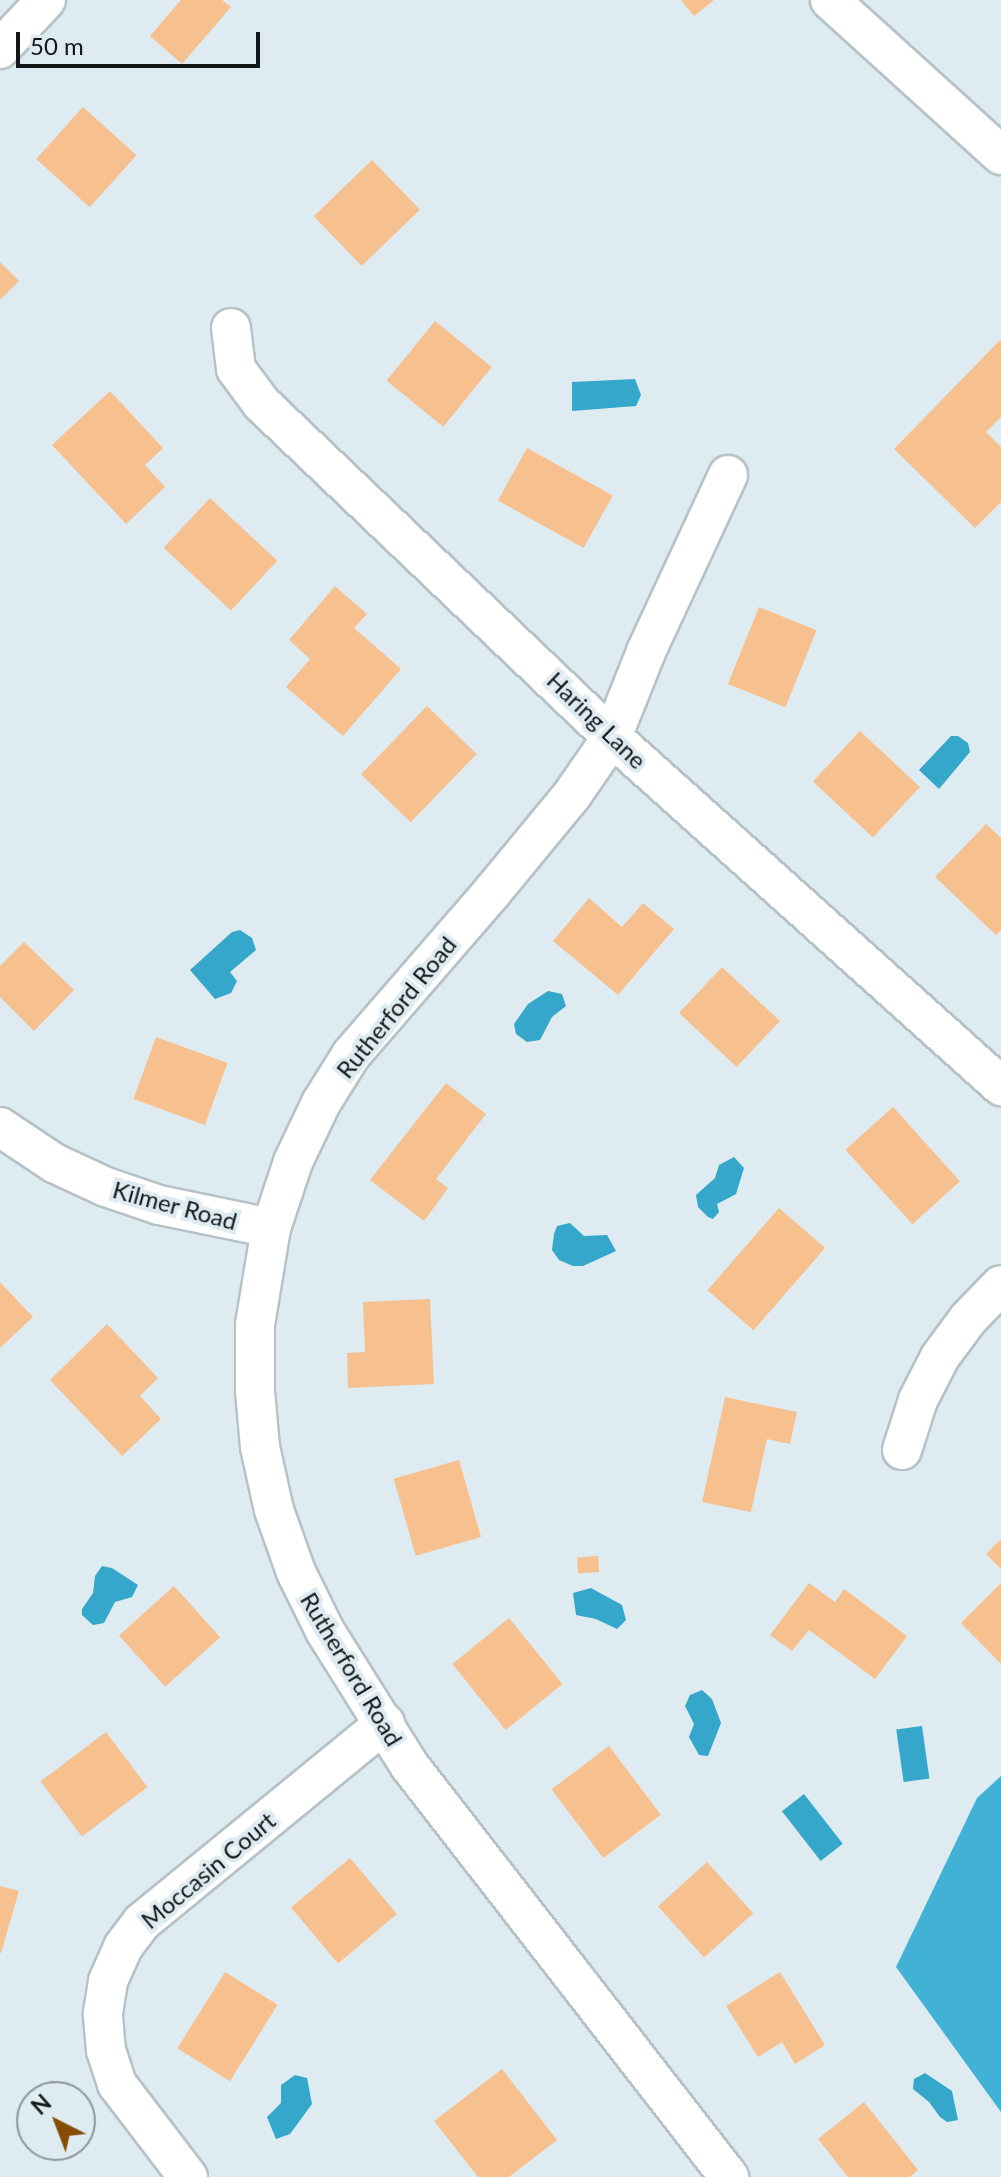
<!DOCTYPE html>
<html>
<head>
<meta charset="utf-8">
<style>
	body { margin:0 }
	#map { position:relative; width:1001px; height:2177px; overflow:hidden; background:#deebf1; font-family:Lato,sans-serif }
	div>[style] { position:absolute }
	.forest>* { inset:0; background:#41b2d6 }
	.water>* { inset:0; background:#34a7cb; transform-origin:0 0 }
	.building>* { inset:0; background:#f7c08f; transform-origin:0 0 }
	.roads { filter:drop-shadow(2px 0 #b5c2c7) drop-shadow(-2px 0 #b5c2c7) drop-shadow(0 2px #b5c2c7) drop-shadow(0 -2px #b5c2c7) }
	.minor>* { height:38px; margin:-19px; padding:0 19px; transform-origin:19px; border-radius:19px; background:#fff }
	span { translate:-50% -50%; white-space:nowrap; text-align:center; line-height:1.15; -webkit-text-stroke:8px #deebf1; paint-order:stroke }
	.street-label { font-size:24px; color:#131719 }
	.north { position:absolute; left:16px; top:2081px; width:80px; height:80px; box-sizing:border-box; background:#deebf1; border:2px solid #8d969b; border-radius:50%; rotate:318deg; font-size:22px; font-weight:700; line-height:32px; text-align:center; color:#131719 }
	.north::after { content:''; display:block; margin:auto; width:28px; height:36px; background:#874d03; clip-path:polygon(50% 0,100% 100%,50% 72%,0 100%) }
	.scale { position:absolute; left:16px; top:32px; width:244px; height:36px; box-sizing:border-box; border:4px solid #131719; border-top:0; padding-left:10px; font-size:24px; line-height:28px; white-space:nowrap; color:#131719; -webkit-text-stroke:6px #deebf1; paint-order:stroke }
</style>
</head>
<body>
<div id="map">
	<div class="forest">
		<i style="clip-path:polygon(1001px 1776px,1001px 2112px,896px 1967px,977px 1798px)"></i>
	</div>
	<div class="water">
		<i style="clip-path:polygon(635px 379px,641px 395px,636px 406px,572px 411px,572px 382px)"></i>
		<i style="clip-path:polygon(951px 736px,958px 736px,968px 743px,970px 752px,939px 789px,919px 770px)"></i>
		<i style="clip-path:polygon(240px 930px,252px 938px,256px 950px,230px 972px,237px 981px,231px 993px,215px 999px,190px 970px,232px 932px)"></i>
		<i style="clip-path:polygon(548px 991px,562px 994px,566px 1006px,552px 1017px,540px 1040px,527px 1042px,516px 1034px,514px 1024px,528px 1004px)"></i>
		<i style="clip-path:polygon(734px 1157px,744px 1168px,736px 1194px,717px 1204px,719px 1212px,713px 1219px,708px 1217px,698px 1207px,696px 1195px,715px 1178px,719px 1165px)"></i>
		<i style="clip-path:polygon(570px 1223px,584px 1236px,607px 1235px,616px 1251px,583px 1266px,573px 1266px,559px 1260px,552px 1250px,554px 1234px,557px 1226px)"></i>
		<i style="clip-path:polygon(102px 1566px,112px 1568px,138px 1585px,132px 1597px,115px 1602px,104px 1623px,93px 1625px,82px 1615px,82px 1609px,93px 1593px,95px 1576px)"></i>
		<i style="clip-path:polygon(591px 1588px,622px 1605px,626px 1620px,617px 1629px,596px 1619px,576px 1615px,573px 1593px)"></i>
		<i style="clip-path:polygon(702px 1690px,712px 1699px,721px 1723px,708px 1756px,699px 1755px,689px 1737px,694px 1724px,685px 1706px,690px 1695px)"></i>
		<i style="left:922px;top:1726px;width:53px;height:26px;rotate:82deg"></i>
		<i style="left:804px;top:1794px;width:63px;height:28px;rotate:52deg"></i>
		<i style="clip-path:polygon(925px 2073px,952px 2091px,958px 2120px,947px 2122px,940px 2117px,929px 2102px,913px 2089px,914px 2079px)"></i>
		<i style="clip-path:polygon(295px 2075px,307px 2078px,312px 2104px,290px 2134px,276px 2139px,267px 2117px,281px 2103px,281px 2085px)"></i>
	</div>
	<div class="building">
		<i style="clip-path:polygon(181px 0,222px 0,231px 7px,182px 64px,150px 36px)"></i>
		<i style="clip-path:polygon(681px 0,714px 0,694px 16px)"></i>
		<i style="left:83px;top:107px;width:72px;height:70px;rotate:42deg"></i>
		<i style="left:372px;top:160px;width:69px;height:81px;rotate:46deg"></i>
		<i style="clip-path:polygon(0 262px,19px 281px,0 300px)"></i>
		<i style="left:435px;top:321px;width:73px;height:77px;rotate:39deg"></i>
		<i style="clip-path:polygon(1001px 339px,1001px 417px,986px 432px,1001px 447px,1001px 502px,975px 528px,894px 449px)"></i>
		<i style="clip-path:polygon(110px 391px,163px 448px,145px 465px,165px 487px,126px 524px,52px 445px)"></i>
		<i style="left:527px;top:448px;width:98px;height:60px;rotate:29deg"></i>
		<i style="left:210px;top:498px;width:92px;height:68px;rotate:43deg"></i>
		<i style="clip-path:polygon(335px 586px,367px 614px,354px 628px,401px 669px,343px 736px,286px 687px,310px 659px,289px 640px)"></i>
		<i style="left:759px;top:607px;width:62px;height:83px;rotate:22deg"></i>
		<i style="left:427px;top:706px;width:69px;height:95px;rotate:44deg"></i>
		<i style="left:860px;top:731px;width:82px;height:69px;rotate:43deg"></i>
		<i style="clip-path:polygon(986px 824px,1001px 838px,1001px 930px,996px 935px,935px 877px)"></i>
		<i style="clip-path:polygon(589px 898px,622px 927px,643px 903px,674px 929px,618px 995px,553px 941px)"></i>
		<i style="clip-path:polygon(24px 942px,74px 990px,34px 1031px,0 997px,0 966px)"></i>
		<i style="left:722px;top:967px;width:79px;height:63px;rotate:43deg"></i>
		<i style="left:156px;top:1037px;width:76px;height:66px;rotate:20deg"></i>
		<i style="clip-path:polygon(446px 1083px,486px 1114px,436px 1179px,448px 1188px,424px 1221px,370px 1180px)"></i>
		<i style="left:893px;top:1107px;width:100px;height:64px;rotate:48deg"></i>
		<i style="left:779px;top:1208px;width:61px;height:109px;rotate:41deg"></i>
		<i style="clip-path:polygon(0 1282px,33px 1317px,0 1348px)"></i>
		<i style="clip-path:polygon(430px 1299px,434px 1384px,348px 1388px,347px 1353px,365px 1352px,363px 1302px)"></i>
		<i style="clip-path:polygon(107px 1324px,158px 1378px,140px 1396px,161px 1419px,122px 1456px,50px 1380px)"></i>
		<i style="clip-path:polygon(725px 1397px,797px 1412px,790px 1444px,767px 1439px,751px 1512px,702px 1502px)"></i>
		<i style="left:459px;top:1460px;width:80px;height:68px;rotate:74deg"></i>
		<i style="clip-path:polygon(1001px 1539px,1001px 1569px,986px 1554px)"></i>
		<i style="left:598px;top:1556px;width:16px;height:21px;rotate:86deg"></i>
		<i style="clip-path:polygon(809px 1583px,835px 1602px,844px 1589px,907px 1636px,875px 1679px,809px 1630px,792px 1651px,770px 1635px)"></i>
		<i style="clip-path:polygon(1001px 1583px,1001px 1664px,961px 1623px)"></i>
		<i style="left:174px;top:1586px;width:69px;height:74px;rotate:48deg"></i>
		<i style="left:509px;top:1618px;width:85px;height:73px;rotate:51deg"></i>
		<i style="left:106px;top:1732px;width:69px;height:82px;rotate:53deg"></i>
		<i style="left:609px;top:1746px;width:86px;height:72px;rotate:53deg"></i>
		<i style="left:350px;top:1858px;width:73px;height:77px;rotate:50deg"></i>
		<i style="left:707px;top:1862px;width:69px;height:66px;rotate:48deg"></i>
		<i style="clip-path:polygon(0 1886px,19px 1891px,1px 1953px,0 1953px)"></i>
		<i style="left:225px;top:1972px;width:62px;height:90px;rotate:32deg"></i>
		<i style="clip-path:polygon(780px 1972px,825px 2045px,795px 2064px,782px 2042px,758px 2057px,726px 2006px)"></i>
		<i style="clip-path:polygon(502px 2069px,557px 2140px,509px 2177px,478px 2177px,434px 2121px)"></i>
		<i style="clip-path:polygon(864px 2102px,918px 2170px,910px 2177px,848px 2177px,818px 2139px)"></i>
	</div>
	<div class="roads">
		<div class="minor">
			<i style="left:830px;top:0;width:231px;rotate:42.2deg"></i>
			<i style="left:0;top:49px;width:67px;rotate:-46.8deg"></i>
			<i style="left:231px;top:328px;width:41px;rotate:83deg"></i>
			<i style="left:236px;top:369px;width:44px;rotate:53.4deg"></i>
			<i style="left:262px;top:404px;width:483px;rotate:43.6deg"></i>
			<i style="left:612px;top:737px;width:523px;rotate:41.9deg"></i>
			<i style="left:728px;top:475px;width:195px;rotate:114.9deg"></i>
			<i style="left:646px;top:652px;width:92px;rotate:111.8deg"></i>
			<i style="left:612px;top:737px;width:70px;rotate:124.6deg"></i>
			<i style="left:572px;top:795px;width:124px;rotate:129.5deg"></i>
			<i style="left:493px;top:891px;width:217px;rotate:130.9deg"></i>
			<i style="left:351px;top:1055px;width:57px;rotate:122deg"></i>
			<i style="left:321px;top:1103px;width:65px;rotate:115.4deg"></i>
			<i style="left:293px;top:1162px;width:70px;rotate:108.4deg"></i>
			<i style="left:271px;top:1228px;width:98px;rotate:99.4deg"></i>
			<i style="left:255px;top:1325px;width:66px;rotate:90deg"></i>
			<i style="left:255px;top:1391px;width:56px;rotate:84.9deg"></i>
			<i style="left:260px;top:1447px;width:65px;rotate:77.5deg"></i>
			<i style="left:274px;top:1510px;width:66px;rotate:70.5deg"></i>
			<i style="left:296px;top:1572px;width:66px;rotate:63.8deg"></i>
			<i style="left:325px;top:1631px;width:158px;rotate:57.9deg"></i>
			<i style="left:409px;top:1765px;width:522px;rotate:52.16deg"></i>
			<i style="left:0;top:1127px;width:65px;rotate:33.7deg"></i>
			<i style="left:54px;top:1163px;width:57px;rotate:24.8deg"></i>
			<i style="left:106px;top:1187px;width:56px;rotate:18.8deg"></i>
			<i style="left:159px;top:1205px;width:114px;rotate:11.6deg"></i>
			<i style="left:902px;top:1450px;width:52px;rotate:-72.3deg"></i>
			<i style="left:918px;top:1400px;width:48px;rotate:-62.9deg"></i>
			<i style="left:940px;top:1357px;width:47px;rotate:-53.6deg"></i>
			<i style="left:968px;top:1319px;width:47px;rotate:-45.9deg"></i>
			<i style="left:188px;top:2177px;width:117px;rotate:-127.4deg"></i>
			<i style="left:117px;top:2084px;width:35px;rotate:-108deg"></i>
			<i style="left:106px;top:2051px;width:38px;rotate:-95deg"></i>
			<i style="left:103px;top:2013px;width:32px;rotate:-81deg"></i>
			<i style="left:108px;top:1981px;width:37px;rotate:-66deg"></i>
			<i style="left:123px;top:1947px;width:31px;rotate:-53deg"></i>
			<i style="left:142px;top:1922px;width:314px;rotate:-39.3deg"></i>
		</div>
	</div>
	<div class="street-label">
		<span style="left:597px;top:720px;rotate:44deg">Haring Lane</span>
		<span style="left:396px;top:1007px;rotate:-51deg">Rutherford Road</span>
		<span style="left:175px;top:1205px;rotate:15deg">Kilmer Road</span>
		<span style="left:352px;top:1669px;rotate:59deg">Rutherford Road</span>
		<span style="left:208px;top:1870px;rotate:-40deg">Moccasin Court</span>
	</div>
	<div class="north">N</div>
	<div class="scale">50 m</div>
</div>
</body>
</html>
